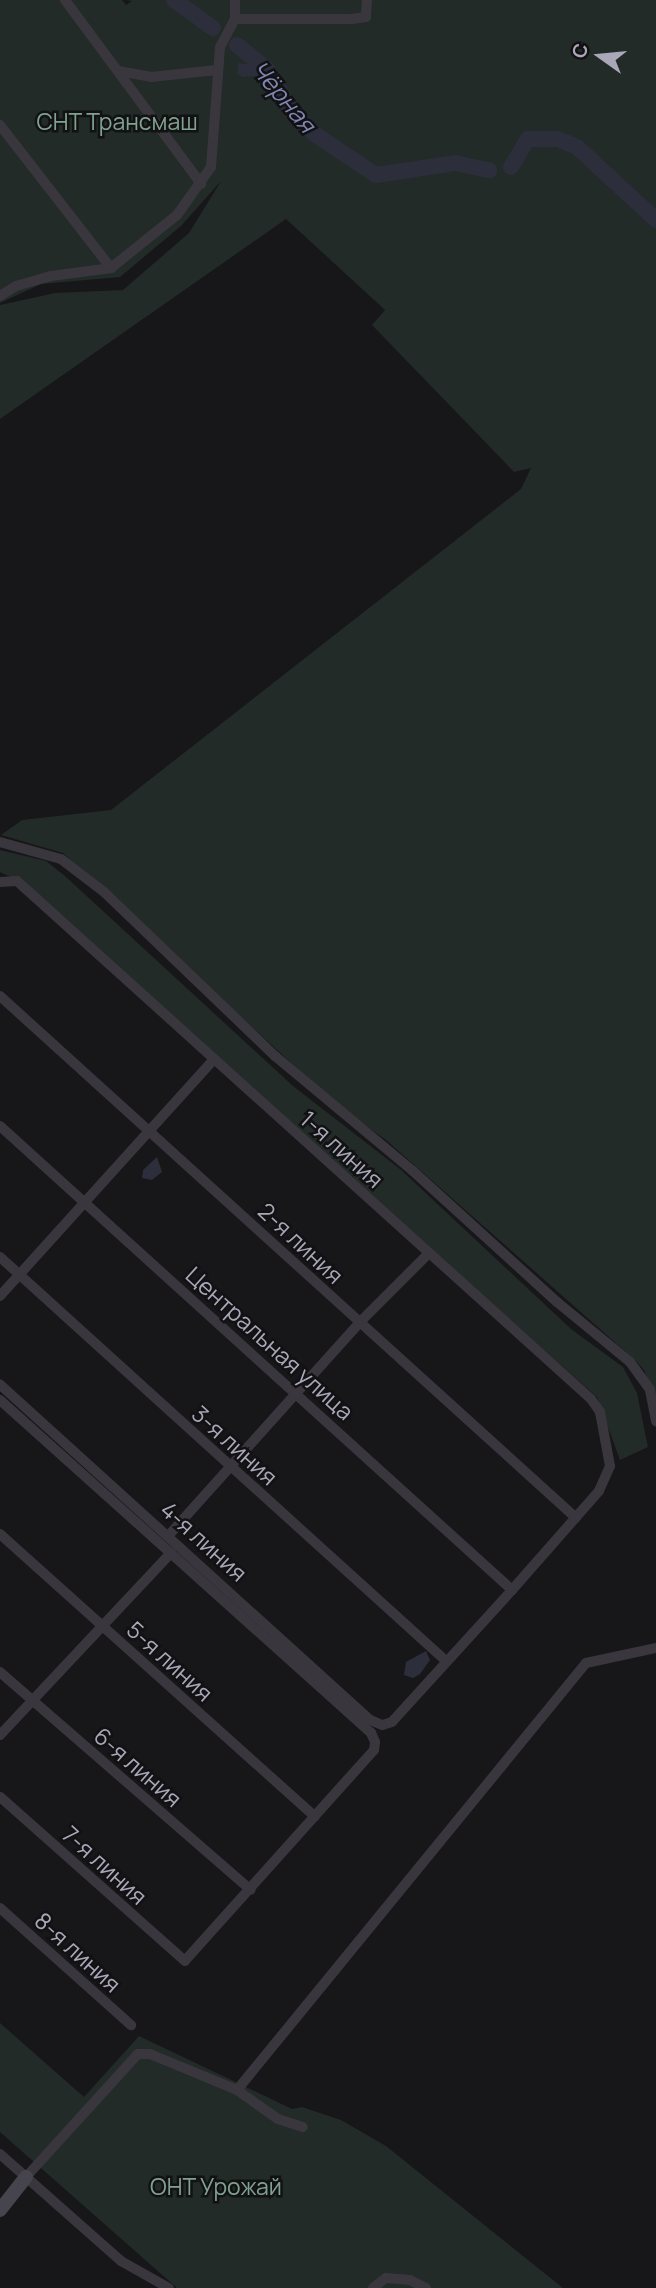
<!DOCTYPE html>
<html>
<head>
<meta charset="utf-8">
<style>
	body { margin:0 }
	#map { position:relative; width:656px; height:2288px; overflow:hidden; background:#171618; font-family:Manrope,sans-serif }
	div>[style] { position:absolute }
	.green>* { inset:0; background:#222b27 }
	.water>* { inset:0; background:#2c2e3c }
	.river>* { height:16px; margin:-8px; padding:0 8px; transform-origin:8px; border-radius:8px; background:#2c2e3c }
	.street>* { height:10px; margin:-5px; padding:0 5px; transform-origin:5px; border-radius:5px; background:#39373d }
	.secondary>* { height:14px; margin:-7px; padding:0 7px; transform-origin:7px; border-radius:7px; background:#46454d }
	span { translate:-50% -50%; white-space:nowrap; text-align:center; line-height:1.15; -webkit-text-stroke:5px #121113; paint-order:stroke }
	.park-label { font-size:23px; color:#80a290 }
	.street-label { font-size:23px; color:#aaa8b8 }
	.water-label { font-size:24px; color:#8086b2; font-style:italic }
	.north { position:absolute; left:565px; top:21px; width:70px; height:70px; -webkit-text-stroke:5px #121113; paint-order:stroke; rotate:285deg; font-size:19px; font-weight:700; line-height:28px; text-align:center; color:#aaa8b8 }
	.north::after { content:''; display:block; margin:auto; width:24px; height:32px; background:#aaa8b8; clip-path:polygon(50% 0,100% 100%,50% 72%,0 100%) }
</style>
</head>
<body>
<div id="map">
	<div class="green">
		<i style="clip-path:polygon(0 0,122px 0,126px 5px,132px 1px,126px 0,656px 0,656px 1403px,644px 1370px,635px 1360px,386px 1140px,338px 1106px,63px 853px,1px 835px,22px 820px,111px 810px,521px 489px,531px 468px,514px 472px,372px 325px,385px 310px,286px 219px,0 419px,0 305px,55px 293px,123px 290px,189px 233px,221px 181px,181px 226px,120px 277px,41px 284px,0 303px)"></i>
		<i style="clip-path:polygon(0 850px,46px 861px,65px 876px,293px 1086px,400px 1169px,571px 1329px,623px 1367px,637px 1393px,648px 1447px,620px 1460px,597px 1397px,15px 879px,0 872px)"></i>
		<i style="clip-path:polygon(0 2023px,84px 2097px,139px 2036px,292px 2109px,302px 2107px,341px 2120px,386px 2146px,563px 2288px,177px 2288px,0 2132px)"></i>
	</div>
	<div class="water">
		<i style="clip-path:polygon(238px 63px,259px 65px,262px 68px,257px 76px,243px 77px,237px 74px)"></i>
		<i style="clip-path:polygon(157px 1157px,162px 1172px,152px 1180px,142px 1178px,143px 1170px)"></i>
		<i style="clip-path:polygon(426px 1651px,430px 1660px,420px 1674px,413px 1678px,404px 1675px,406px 1662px)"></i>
	</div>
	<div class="river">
		<i style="left:174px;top:0;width:48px;rotate:35.7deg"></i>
		<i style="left:237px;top:45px;width:38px;rotate:39deg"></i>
		<i style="left:267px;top:69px;width:44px;rotate:59.9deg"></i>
		<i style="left:289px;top:107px;width:35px;rotate:47deg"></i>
		<i style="left:313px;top:133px;width:76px;rotate:33.7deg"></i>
		<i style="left:376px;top:175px;width:80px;rotate:-8.6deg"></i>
		<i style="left:455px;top:163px;width:35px;rotate:12deg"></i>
		<i style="left:511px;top:167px;width:33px;rotate:-59deg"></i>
		<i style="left:528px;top:139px;width:30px"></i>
		<i style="left:558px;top:139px;width:21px;rotate:23deg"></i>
		<i style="left:577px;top:147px;width:108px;rotate:42.7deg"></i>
	</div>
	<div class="street">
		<i style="left:65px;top:0;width:229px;rotate:53.5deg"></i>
		<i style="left:235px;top:19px;width:117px"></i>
		<i style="left:352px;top:19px;width:14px;rotate:-8deg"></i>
		<i style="left:366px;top:17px;width:17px;rotate:-87deg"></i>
		<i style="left:118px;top:71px;width:34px;rotate:10deg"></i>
		<i style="left:151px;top:77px;width:66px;rotate:-6.1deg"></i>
		<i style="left:0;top:125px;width:181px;rotate:52.2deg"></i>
		<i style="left:0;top:296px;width:19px;rotate:-32deg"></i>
		<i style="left:16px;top:286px;width:36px;rotate:-16deg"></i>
		<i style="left:51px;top:276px;width:61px;rotate:-7.6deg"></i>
		<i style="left:111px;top:268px;width:85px;rotate:-38.8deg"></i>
		<i style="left:177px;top:215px;width:59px;rotate:-54.7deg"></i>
		<i style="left:211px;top:167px;width:120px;rotate:-85.7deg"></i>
		<i style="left:220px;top:47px;width:32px;rotate:-62deg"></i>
		<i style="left:235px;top:19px;width:19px;rotate:-90deg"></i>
		<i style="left:0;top:842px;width:63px;rotate:15.6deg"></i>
		<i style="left:61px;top:859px;width:54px;rotate:37.5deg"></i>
		<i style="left:104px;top:892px;width:237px;rotate:43.8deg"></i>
		<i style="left:275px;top:1056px;width:180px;rotate:39.8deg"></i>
		<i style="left:413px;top:1171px;width:195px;rotate:42.3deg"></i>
		<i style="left:557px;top:1302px;width:94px;rotate:39.4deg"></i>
		<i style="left:630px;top:1362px;width:34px;rotate:54deg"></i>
		<i style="left:650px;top:1390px;width:32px;rotate:79deg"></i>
		<i style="left:0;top:882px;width:17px;rotate:-3deg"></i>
		<i style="left:17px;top:881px;width:773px;rotate:42.06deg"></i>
		<i style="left:591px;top:1399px;width:16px;rotate:55deg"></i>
		<i style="left:600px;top:1412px;width:55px;rotate:79.5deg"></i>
		<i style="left:610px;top:1466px;width:27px;rotate:114deg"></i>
		<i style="left:599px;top:1491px;width:132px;rotate:131.3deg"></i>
		<i style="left:512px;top:1590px;width:178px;rotate:132.3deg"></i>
		<i style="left:392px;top:1722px;width:10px;rotate:163deg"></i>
		<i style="left:382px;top:1725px;width:13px;rotate:-157deg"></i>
		<i style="left:370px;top:1720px;width:500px;rotate:-137.8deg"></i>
		<i style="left:0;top:996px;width:777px;rotate:42.18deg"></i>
		<i style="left:0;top:1126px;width:691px;rotate:42.18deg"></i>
		<i style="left:0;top:1257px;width:602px;rotate:42.17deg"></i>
		<i style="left:0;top:1296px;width:319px;rotate:-47.9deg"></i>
		<i style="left:0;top:1400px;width:499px;rotate:41.9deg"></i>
		<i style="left:371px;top:1733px;width:10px;rotate:66deg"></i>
		<i style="left:375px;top:1742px;width:8px;rotate:97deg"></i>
		<i style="left:374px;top:1750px;width:283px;rotate:131.9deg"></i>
		<i style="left:185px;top:1961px;width:247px;rotate:-138.4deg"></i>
		<i style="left:0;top:1534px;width:423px;rotate:41.9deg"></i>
		<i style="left:169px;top:1535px;width:283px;rotate:-48.1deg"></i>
		<i style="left:358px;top:1324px;width:100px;rotate:-45deg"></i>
		<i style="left:0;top:1672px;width:332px;rotate:41deg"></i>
		<i style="left:0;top:1735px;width:250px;rotate:-46.8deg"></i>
		<i style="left:0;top:1908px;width:176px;rotate:41.8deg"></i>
		<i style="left:237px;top:2090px;width:551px;rotate:-50.74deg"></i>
		<i style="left:586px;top:1663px;width:72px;rotate:-12.1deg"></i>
		<i style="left:0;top:2154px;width:162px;rotate:41.5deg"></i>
		<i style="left:121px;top:2261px;width:55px;rotate:29.4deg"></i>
		<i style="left:26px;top:2177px;width:166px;rotate:-47.7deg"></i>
		<i style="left:138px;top:2054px;width:12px"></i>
		<i style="left:150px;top:2054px;width:94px;rotate:22.5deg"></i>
		<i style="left:237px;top:2090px;width:50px;rotate:35.3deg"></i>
		<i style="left:278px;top:2119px;width:26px;rotate:18deg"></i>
		<i style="left:373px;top:2288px;width:16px;rotate:-38deg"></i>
		<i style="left:386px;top:2278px;width:24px;rotate:5deg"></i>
		<i style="left:410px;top:2280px;width:18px;rotate:27deg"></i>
	</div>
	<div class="secondary">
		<i style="left:0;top:2210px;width:42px;rotate:-51.8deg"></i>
	</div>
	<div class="park-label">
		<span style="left:117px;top:121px">СНТ Трансмаш</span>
		<span style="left:216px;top:2186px">ОНТ Урожай</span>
	</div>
	<div class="street-label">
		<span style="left:342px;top:1149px;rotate:42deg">1-я линия</span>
		<span style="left:301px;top:1243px;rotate:43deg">2-я линия</span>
		<span style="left:270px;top:1343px;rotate:42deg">Центральная улица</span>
		<span style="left:235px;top:1445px;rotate:42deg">3-я линия</span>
		<span style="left:204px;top:1541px;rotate:42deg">4-я линия</span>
		<span style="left:170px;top:1661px;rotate:42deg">5-я линия</span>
		<span style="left:138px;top:1767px;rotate:41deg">6-я линия</span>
		<span style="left:105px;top:1865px;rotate:42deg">7-я линия</span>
		<span style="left:78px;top:1952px;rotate:42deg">8-я линия</span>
	</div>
	<div class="water-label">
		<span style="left:284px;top:96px;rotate:50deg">Чёрная</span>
	</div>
	<div class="north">С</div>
</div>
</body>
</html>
